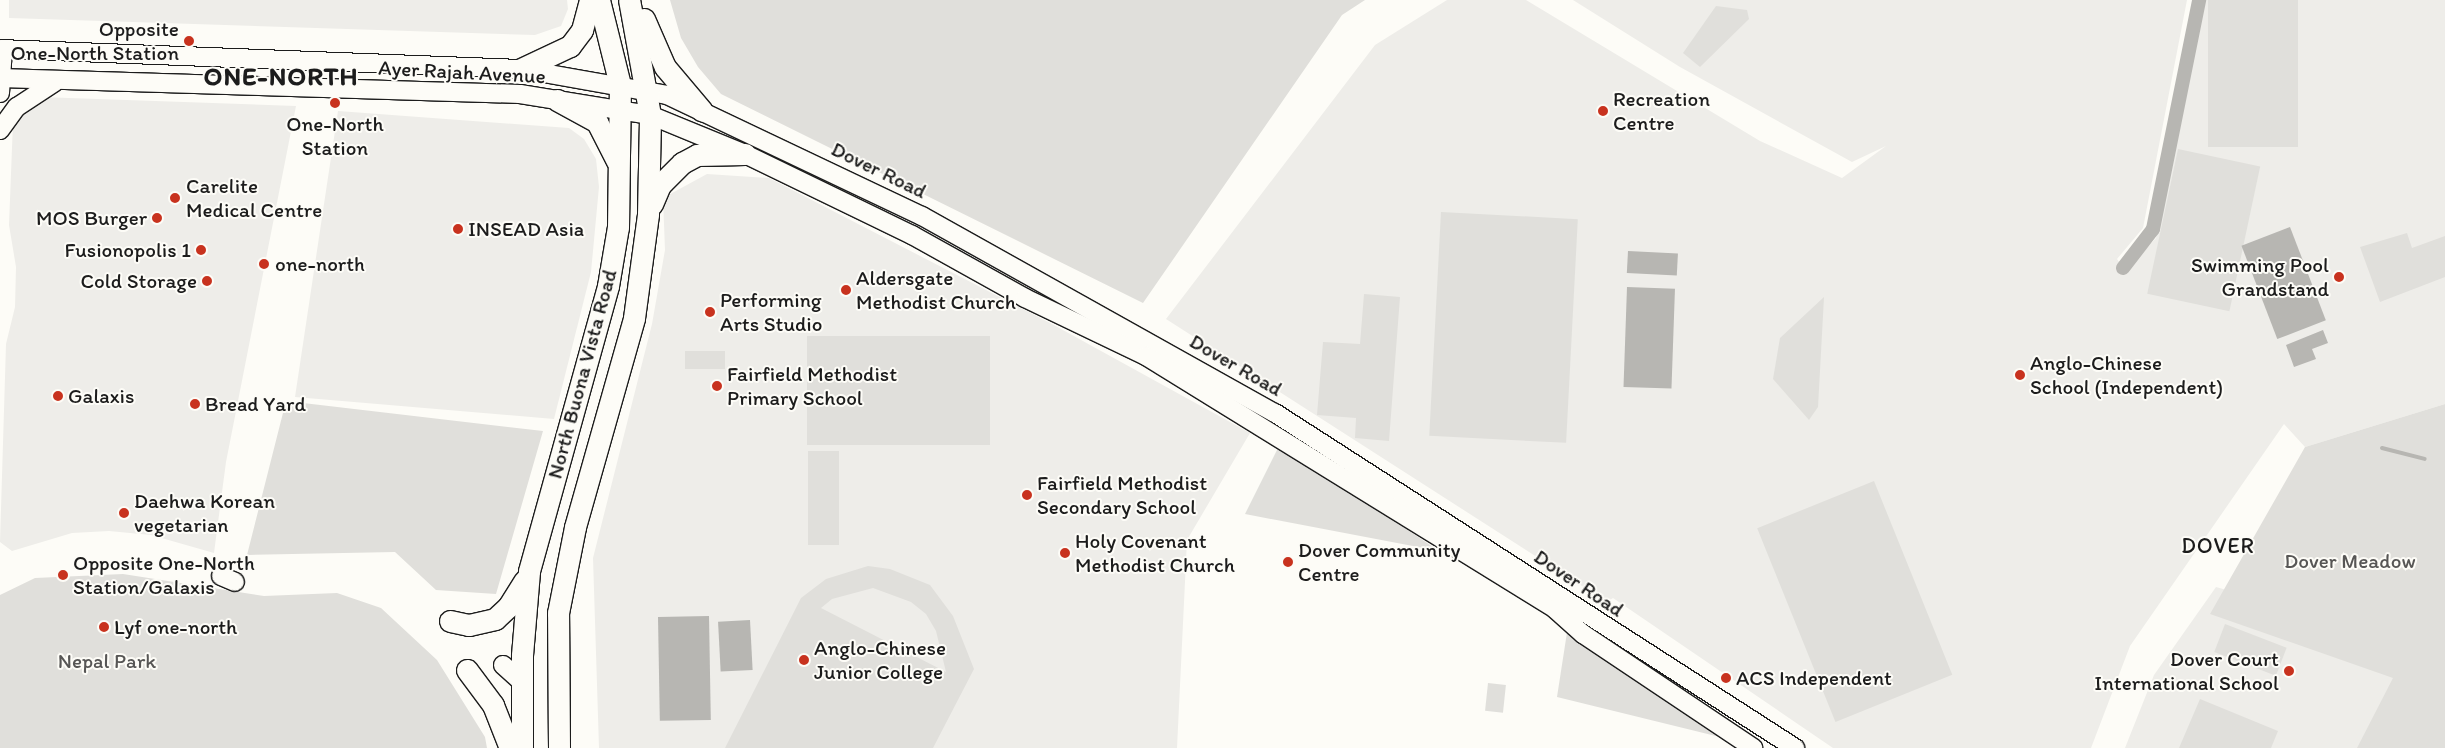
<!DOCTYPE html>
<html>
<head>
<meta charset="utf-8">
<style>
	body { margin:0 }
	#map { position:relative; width:2445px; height:748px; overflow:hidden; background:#fdfcf7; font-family:Itim,sans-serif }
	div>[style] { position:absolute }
	.built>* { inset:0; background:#eeede9 }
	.green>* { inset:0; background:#e0dfdb; transform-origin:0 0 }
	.water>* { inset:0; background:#b7b6b2; transform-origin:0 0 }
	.stream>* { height:4px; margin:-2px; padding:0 2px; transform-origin:2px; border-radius:2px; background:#b7b6b2 }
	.canal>* { height:14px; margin:-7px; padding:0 7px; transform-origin:7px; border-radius:7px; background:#b7b6b2 }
	.roads { filter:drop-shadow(1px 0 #1c1c1c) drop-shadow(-1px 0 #1c1c1c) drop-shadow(0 1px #1c1c1c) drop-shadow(0 -1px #1c1c1c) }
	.minor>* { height:18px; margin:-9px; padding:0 9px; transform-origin:9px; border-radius:9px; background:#fdfcf7 }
	.major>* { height:21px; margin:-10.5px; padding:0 10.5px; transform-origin:10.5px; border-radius:10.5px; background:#fdfcf7 }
	.dots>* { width:14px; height:14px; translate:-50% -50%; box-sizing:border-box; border:2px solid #fdfcf7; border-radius:50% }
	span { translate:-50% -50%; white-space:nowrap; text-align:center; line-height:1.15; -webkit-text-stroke:4px #fdfcf7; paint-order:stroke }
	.poi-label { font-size:21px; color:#1c1c1c }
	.right { translate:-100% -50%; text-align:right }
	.left { translate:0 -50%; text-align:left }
	.street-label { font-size:21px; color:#1c1c1c }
	.park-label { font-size:21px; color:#575655 }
	.neighbourhood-label { font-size:22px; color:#1c1c1c; letter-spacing:1px }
	.district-label { font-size:26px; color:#1c1c1c; font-weight:700; letter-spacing:1px }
</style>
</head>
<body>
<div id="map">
	<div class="built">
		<i style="clip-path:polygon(9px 0,567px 0,568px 9px,561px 26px,535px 35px,9px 18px)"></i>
		<i style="clip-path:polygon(1447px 0,1526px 0,1760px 141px,1842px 178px,1886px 146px,1852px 162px,1680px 67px,1573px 0,2187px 0,2143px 228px,2117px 259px,2126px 271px,2156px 238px,2205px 0,2445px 0,2445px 404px,2305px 447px,2284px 424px,2130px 646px,2091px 748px,1833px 748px,1613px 598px,1607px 602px,1166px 319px,1375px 45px)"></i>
		<i style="clip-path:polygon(40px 97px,296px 106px,226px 462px,214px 553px,151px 535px,109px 531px,72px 533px,12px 551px,0 542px,6px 344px,15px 307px,16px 267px,9px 225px,13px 122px)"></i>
		<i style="clip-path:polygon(338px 111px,569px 128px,584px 139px,596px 159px,599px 187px,591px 272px,554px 419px,295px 397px)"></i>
		<i style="clip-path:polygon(707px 174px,769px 178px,1052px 324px,1250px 433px,1187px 540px,1177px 748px,599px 748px,593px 558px,652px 324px,665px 250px,663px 198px)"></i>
		<i style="clip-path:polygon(2216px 587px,2325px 618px,2386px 625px,2445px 748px,2125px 748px,2154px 675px)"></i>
	</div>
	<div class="green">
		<i style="clip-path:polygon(670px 0,1365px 0,1342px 15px,1143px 303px,721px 94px,698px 67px,681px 38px)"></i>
		<i style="left:2208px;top:0;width:90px;height:147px"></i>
		<i style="clip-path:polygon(1716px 6px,1747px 10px,1749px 19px,1700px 67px,1683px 53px)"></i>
		<i style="left:2178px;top:149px;width:84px;height:148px;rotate:12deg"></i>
		<i style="left:1441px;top:212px;width:137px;height:224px;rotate:3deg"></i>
		<i style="clip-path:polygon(2407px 233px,2412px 248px,2445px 236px,2445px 277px,2380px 302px,2360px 247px)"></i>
		<i style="clip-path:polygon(1364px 294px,1400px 297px,1389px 441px,1355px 438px,1356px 418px,1317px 415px,1323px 342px,1360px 344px)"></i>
		<i style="clip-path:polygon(1824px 297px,1818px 407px,1809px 420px,1773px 379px,1780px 338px)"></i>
		<i style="left:990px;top:336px;width:109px;height:183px;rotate:90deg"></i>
		<i style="left:685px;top:351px;width:40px;height:18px"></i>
		<i style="clip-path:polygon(286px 401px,543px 431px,496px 594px,436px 590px,395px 552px,247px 555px)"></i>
		<i style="clip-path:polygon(2445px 404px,2445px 748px,2357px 748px,2393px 678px,2210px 614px,2305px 447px)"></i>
		<i style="clip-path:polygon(1280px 444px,1439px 551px,1245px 514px)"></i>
		<i style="left:808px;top:451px;width:31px;height:94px"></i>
		<i style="left:1874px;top:481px;width:209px;height:126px;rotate:68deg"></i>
		<i style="clip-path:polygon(evenodd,868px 566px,890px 569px,930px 585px,953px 616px,974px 669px,933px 748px,725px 748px,801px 598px,826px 579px,868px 566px,873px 588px,911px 602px,926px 614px,936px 631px,946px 672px,821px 608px,832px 599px,873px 588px)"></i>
		<i style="clip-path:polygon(123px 574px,264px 596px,337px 593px,381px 608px,437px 660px,485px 737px,487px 748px,0 748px,0 595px,35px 578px)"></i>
		<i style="left:2225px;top:624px;width:66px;height:30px;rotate:21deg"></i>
		<i style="clip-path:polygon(1568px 626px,1728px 739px,1557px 697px)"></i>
		<i style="left:1488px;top:683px;width:18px;height:28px;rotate:6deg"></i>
		<i style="clip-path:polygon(2200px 699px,2278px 731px,2271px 748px,2179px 748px)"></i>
	</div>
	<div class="water">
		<i style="left:2290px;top:227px;width:100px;height:52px;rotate:69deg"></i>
		<i style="left:1628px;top:251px;width:50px;height:22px;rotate:3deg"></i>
		<i style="left:1627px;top:287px;width:48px;height:100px;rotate:2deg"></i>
		<i style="clip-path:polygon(2323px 330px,2328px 343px,2312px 349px,2316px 359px,2294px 367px,2286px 345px)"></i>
		<i style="left:709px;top:616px;width:104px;height:51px;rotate:89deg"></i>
		<i style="left:750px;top:620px;width:50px;height:32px;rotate:87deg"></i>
	</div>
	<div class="stream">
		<i style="left:2382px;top:448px;width:44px;rotate:14.3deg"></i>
	</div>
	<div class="canal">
		<i style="left:2123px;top:268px;width:49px;rotate:-52.4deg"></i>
		<i style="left:2153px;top:229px;width:234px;rotate:-78.6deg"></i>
	</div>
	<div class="roads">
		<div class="minor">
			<i style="left:0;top:49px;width:521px;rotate:2.2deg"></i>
			<i style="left:521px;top:69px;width:148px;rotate:10.1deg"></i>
			<i style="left:667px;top:95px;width:282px;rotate:25.4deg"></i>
			<i style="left:922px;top:216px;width:404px;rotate:29.2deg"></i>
			<i style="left:1275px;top:413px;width:619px;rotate:32.79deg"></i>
			<i style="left:0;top:78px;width:520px;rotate:1.76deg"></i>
			<i style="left:520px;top:94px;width:132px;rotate:9.2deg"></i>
			<i style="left:650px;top:115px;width:103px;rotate:22.3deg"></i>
			<i style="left:745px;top:154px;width:186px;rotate:25.9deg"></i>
			<i style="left:912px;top:235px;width:129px;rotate:29.1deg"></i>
			<i style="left:1025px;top:298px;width:134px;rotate:25.6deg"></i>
			<i style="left:1146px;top:356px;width:481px;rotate:31.7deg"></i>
			<i style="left:1555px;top:609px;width:38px;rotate:42deg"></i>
			<i style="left:1583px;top:634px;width:205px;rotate:33.8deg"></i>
			<i style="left:0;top:93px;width:44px;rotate:-86.1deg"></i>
			<i style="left:0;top:130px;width:29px;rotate:-54deg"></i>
			<i style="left:17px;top:107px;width:45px;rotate:-33.3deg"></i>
			<i style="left:221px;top:576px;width:15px;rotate:23deg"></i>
			<i style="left:503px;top:665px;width:25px;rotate:42deg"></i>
		</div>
		<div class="major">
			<i style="left:644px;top:19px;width:52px;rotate:66.4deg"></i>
			<i style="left:665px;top:67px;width:57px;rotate:49.9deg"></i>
			<i style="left:521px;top:69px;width:54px;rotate:-25.1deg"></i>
			<i style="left:570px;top:46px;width:20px;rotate:-53deg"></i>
			<i style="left:582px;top:30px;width:31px;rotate:-75deg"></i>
			<i style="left:557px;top:100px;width:46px;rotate:28.8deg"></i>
			<i style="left:597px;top:122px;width:44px;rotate:62.9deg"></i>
			<i style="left:652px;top:204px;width:21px;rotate:-67deg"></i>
			<i style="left:660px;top:185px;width:31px;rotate:-45deg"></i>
			<i style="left:682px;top:163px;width:17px;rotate:-28deg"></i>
			<i style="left:697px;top:155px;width:48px;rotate:-1.2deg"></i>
			<i style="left:450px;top:621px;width:19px;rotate:12deg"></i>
			<i style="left:469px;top:625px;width:27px;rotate:-13deg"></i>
			<i style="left:495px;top:619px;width:18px;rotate:-43deg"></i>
			<i style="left:508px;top:607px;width:31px;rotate:-58deg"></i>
			<i style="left:467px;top:670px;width:44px;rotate:53.4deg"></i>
			<i style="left:493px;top:705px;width:46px;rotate:68.4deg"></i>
			<i style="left:522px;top:748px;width:93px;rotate:-90deg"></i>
			<i style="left:522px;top:655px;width:84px;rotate:-85.2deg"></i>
			<i style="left:529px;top:571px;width:296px;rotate:-74.5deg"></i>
			<i style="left:608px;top:286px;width:60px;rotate:-80.4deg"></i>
			<i style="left:618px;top:227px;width:142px;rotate:-89.2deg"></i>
			<i style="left:620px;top:85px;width:88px;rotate:-103.9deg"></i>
			<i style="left:559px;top:748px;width:135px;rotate:-90.4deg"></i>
			<i style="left:558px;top:613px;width:88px;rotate:-78.8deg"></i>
			<i style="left:575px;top:527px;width:217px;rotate:-74.2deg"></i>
			<i style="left:634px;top:318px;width:105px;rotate:-82.3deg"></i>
			<i style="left:648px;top:214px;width:99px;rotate:-88.8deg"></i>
			<i style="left:650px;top:115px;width:117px;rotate:-100.3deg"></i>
		</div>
	</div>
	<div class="dots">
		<i style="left:189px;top:41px;background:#c8321e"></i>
		<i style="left:335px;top:103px;background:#c8321e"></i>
		<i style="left:1603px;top:111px;background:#c8321e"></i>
		<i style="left:175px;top:198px;background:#c8321e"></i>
		<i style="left:157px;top:218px;background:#c8321e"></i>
		<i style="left:458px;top:229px;background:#c8321e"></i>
		<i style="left:201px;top:250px;background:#c8321e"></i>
		<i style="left:264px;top:264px;background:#c8321e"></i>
		<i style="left:2339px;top:277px;background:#c8321e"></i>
		<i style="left:207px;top:281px;background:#c8321e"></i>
		<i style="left:846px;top:290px;background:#c8321e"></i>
		<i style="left:710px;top:312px;background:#c8321e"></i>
		<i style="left:2020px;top:375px;background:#c8321e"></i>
		<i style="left:717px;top:386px;background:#c8321e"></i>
		<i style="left:58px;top:396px;background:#c8321e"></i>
		<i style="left:195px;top:404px;background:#c8321e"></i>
		<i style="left:1027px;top:495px;background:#c8321e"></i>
		<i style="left:124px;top:513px;background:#c8321e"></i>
		<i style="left:1065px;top:553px;background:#c8321e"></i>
		<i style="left:1288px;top:562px;background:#c8321e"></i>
		<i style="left:63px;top:575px;background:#c8321e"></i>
		<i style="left:104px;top:627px;background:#c8321e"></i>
		<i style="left:804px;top:660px;background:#c8321e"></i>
		<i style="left:2289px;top:671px;background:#c8321e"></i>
		<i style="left:1726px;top:678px;background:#c8321e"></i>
	</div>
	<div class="poi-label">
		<span class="right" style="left:179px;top:41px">Opposite<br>One-North Station</span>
		<span class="left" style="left:1613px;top:111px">Recreation<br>Centre</span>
		<span style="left:335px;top:136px">One-North<br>Station</span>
		<span class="left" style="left:186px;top:198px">Carelite<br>Medical Centre</span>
		<span class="right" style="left:147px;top:218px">MOS Burger</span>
		<span class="left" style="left:468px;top:229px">INSEAD Asia</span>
		<span class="right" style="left:191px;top:250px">Fusionopolis 1</span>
		<span class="left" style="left:275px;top:264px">one-north</span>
		<span class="right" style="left:2329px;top:277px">Swimming Pool<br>Grandstand</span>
		<span class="left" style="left:856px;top:290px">Aldersgate<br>Methodist Church</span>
		<span class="right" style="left:197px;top:281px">Cold Storage</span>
		<span class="left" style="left:720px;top:312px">Performing<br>Arts Studio</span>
		<span class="left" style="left:2030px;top:375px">Anglo-Chinese<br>School (Independent)</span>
		<span class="left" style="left:727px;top:386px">Fairfield Methodist<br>Primary School</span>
		<span class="left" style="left:68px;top:396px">Galaxis</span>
		<span class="left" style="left:205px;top:404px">Bread Yard</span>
		<span class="left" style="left:1037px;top:495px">Fairfield Methodist<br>Secondary School</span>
		<span class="left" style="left:134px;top:513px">Daehwa Korean<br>vegetarian</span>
		<span class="left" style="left:1075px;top:553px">Holy Covenant<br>Methodist Church</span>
		<span class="left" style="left:1298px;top:562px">Dover Community<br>Centre</span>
		<span class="left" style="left:73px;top:575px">Opposite One-North<br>Station/Galaxis</span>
		<span class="left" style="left:114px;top:627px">Lyf one-north</span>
		<span class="left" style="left:814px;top:660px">Anglo-Chinese<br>Junior College</span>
		<span class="right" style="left:2279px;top:671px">Dover Court<br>International School</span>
		<span class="left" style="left:1736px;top:678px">ACS Independent</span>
	</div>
	<div class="street-label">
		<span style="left:462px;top:72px;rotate:3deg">Ayer Rajah Avenue</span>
		<span style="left:879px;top:170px;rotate:26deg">Dover Road</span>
		<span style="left:1236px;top:365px;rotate:30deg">Dover Road</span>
		<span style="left:582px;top:374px;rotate:-75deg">North Buona Vista Road</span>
		<span style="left:1579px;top:583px;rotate:34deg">Dover Road</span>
	</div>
	<div class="park-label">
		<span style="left:2350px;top:561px">Dover Meadow</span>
		<span style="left:107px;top:661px">Nepal Park</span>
	</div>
	<div class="neighbourhood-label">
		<span style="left:2218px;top:546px">DOVER</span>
	</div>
	<div class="district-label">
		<span style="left:281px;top:77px">ONE-NORTH</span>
	</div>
</div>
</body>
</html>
